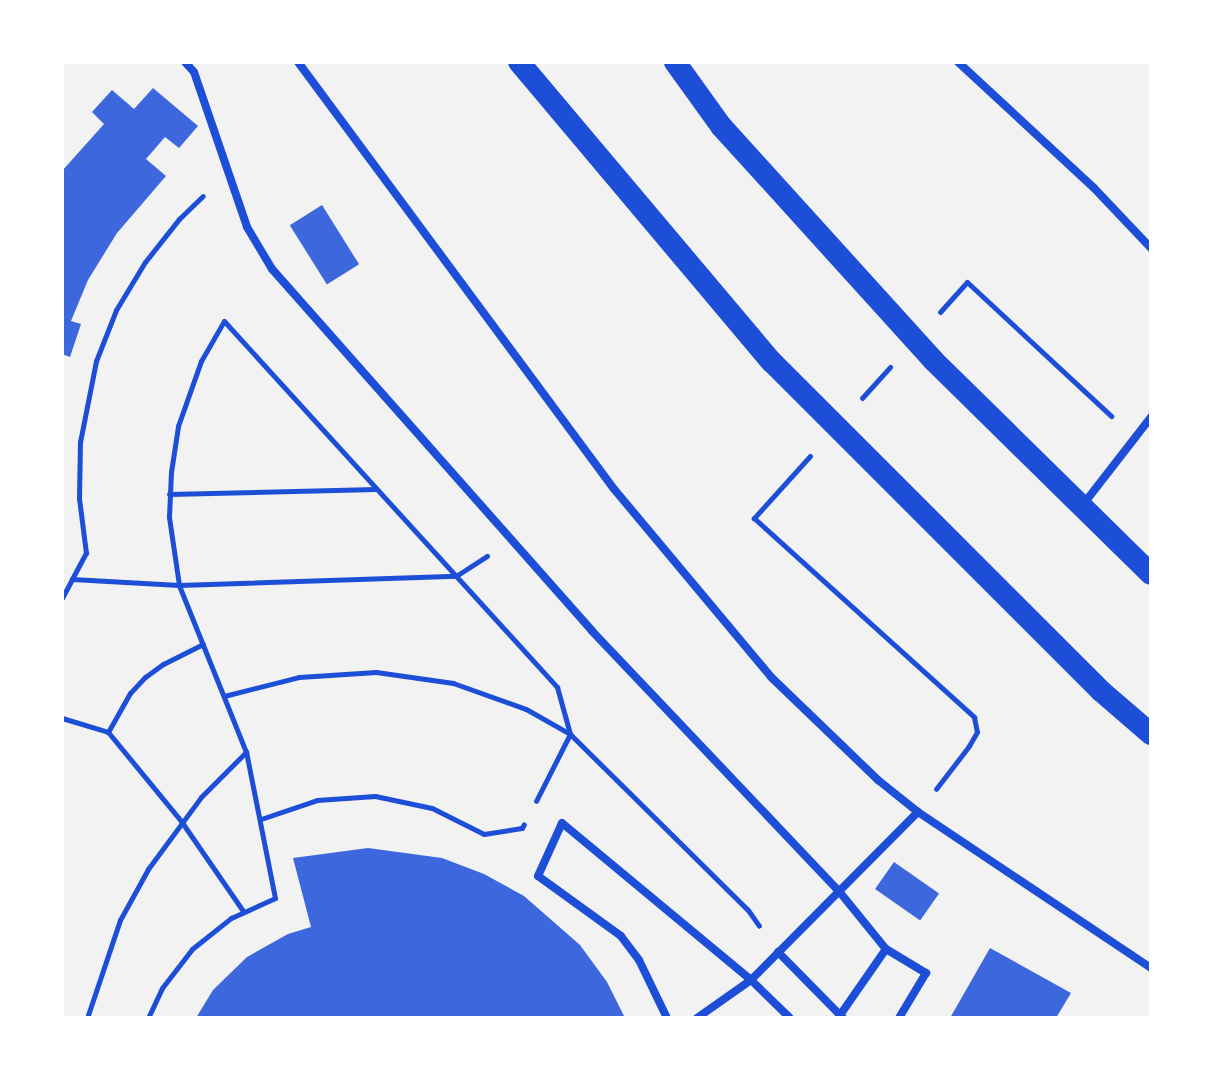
<!DOCTYPE html>
<html>
<head>
<meta charset="utf-8">
<style>
	body { margin:0 }
	#map { position:relative; width:1213px; height:1080px; overflow:hidden; background:#f2f2f2; font-family:Ubuntu,sans-serif }
	div>[style] { position:absolute }
	.building>* { inset:0; background:#3d67dc; transform-origin:0 0 }
	.path>* { height:5px; margin:-2.5px; padding:0 2.5px; transform-origin:2.5px; border-radius:2.5px; background:#1d4ed8 }
	.minor>* { height:8px; margin:-4px; padding:0 4px; transform-origin:4px; border-radius:4px; background:#1d4ed8 }
	.trunk>* { height:22px; margin:-11px; padding:0 11px; transform-origin:11px; border-radius:11px; background:#1d4ed8 }
	span { translate:-50% -50%; white-space:nowrap; text-align:center; line-height:1.15; -webkit-text-stroke:6px #fff; paint-order:stroke }
	.frame { position:absolute; inset:0; border:64px solid #fff; pointer-events:none }
</style>
</head>
<body>
<div id="map">
	<div class="building">
		<i style="clip-path:polygon(153px 88px,198px 126px,179px 148px,165px 137px,146px 159px,166px 176px,117px 233px,88px 280px,71px 321px,81px 324px,70px 357px,62px 354px,62px 171px,104px 124px,92px 112px,112px 90px,134px 109px)"></i>
		<i style="left:322px;top:205px;width:70px;height:38px;rotate:58deg"></i>
		<i style="clip-path:polygon(368px 848px,442px 858px,484px 874px,524px 896px,580px 945px,607px 982px,625px 1018px,196px 1018px,213px 990px,247px 957px,288px 934px,311px 927px,293px 858px)"></i>
		<i style="left:894px;top:862px;width:55px;height:33px;rotate:35deg"></i>
		<i style="clip-path:polygon(990px 948px,1071px 993px,1056px 1018px,950px 1018px)"></i>
	</div>
	<div class="path">
		<i style="left:1151px;top:77px;width:7px;rotate:90deg"></i>
		<i style="left:940px;top:312px;width:40px;rotate:-48deg"></i>
		<i style="left:967px;top:282px;width:197px;rotate:42.9deg"></i>
		<i style="left:862px;top:398px;width:42px;rotate:-47.9deg"></i>
		<i style="left:810px;top:456px;width:84px;rotate:132.1deg"></i>
		<i style="left:754px;top:518px;width:297px;rotate:42.1deg"></i>
		<i style="left:974px;top:717px;width:15px;rotate:79deg"></i>
		<i style="left:977px;top:732px;width:16px;rotate:120deg"></i>
		<i style="left:969px;top:746px;width:54px;rotate:127.5deg"></i>
		<i style="left:169px;top:494px;width:207px;rotate:-1.4deg"></i>
		<i style="left:72px;top:579px;width:30px;rotate:-62deg"></i>
		<i style="left:86px;top:553px;width:55px;rotate:-97.3deg"></i>
		<i style="left:79px;top:498px;width:56px;rotate:-89deg"></i>
		<i style="left:80px;top:442px;width:83px;rotate:-78.8deg"></i>
		<i style="left:96px;top:361px;width:55px;rotate:-68.6deg"></i>
		<i style="left:116px;top:310px;width:56px;rotate:-58.9deg"></i>
		<i style="left:145px;top:262px;width:55px;rotate:-51.7deg"></i>
		<i style="left:179px;top:219px;width:33px;rotate:-44deg"></i>
		<i style="left:62px;top:598px;width:21px;rotate:-62deg"></i>
		<i style="left:72px;top:579px;width:107px;rotate:3.2deg"></i>
		<i style="left:179px;top:585px;width:277px;rotate:-1.9deg"></i>
		<i style="left:456px;top:576px;width:37px;rotate:-33deg"></i>
		<i style="left:203px;top:644px;width:45px;rotate:153.4deg"></i>
		<i style="left:163px;top:664px;width:22px;rotate:144deg"></i>
		<i style="left:145px;top:677px;width:22px;rotate:133deg"></i>
		<i style="left:130px;top:693px;width:45px;rotate:119.4deg"></i>
		<i style="left:108px;top:732px;width:115px;rotate:50.6deg"></i>
		<i style="left:181px;top:821px;width:109px;rotate:55.4deg"></i>
		<i style="left:224px;top:696px;width:77px;rotate:-14.2deg"></i>
		<i style="left:299px;top:677px;width:77px;rotate:-3.7deg"></i>
		<i style="left:376px;top:672px;width:78px;rotate:8.1deg"></i>
		<i style="left:453px;top:683px;width:77px;rotate:19.6deg"></i>
		<i style="left:526px;top:709px;width:51px;rotate:29.6deg"></i>
		<i style="left:570px;top:734px;width:250px;rotate:44.7deg"></i>
		<i style="left:748px;top:910px;width:19px;rotate:55deg"></i>
		<i style="left:62px;top:718px;width:48px;rotate:16.9deg"></i>
		<i style="left:261px;top:819px;width:59px;rotate:-18.7deg"></i>
		<i style="left:317px;top:800px;width:58px;rotate:-3.9deg"></i>
		<i style="left:375px;top:796px;width:58px;rotate:11.9deg"></i>
		<i style="left:432px;top:808px;width:58px;rotate:26.6deg"></i>
		<i style="left:484px;top:834px;width:38px;rotate:-9deg"></i>
		<i style="left:522px;top:828px;width:4px;rotate:-63deg"></i>
		<i style="left:87px;top:1018px;width:103px;rotate:-71.4deg"></i>
		<i style="left:120px;top:920px;width:58px;rotate:-61.2deg"></i>
		<i style="left:148px;top:869px;width:89px;rotate:-53.6deg"></i>
		<i style="left:201px;top:797px;width:64px;rotate:-45deg"></i>
		<i style="left:148px;top:1018px;width:33px;rotate:-65deg"></i>
		<i style="left:162px;top:988px;width:49px;rotate:-52.4deg"></i>
		<i style="left:192px;top:949px;width:50px;rotate:-38.5deg"></i>
		<i style="left:231px;top:918px;width:48px;rotate:-24.4deg"></i>
		<i style="left:275px;top:898px;width:149px;rotate:-101.2deg"></i>
		<i style="left:246px;top:752px;width:180px;rotate:-111.9deg"></i>
		<i style="left:179px;top:585px;width:69px;rotate:-98.4deg"></i>
		<i style="left:169px;top:517px;width:45px;rotate:-87.5deg"></i>
		<i style="left:171px;top:472px;width:47px;rotate:-81.3deg"></i>
		<i style="left:178px;top:426px;width:69px;rotate:-70.5deg"></i>
		<i style="left:201px;top:361px;width:46px;rotate:-60.1deg"></i>
		<i style="left:224px;top:321px;width:495px;rotate:47.7deg"></i>
		<i style="left:557px;top:687px;width:49px;rotate:74.5deg"></i>
		<i style="left:570px;top:734px;width:75px;rotate:116.9deg"></i>
	</div>
	<div class="minor">
		<i style="left:185px;top:62px;width:13px;rotate:48deg"></i>
		<i style="left:194px;top:72px;width:164px;rotate:71.1deg"></i>
		<i style="left:247px;top:227px;width:49px;rotate:59.2deg"></i>
		<i style="left:272px;top:269px;width:483px;rotate:48.5deg"></i>
		<i style="left:592px;top:631px;width:357px;rotate:46.5deg"></i>
		<i style="left:838px;top:890px;width:76px;rotate:50.9deg"></i>
		<i style="left:886px;top:949px;width:84px;rotate:124.8deg"></i>
		<i style="left:298px;top:62px;width:531px;rotate:53.5deg"></i>
		<i style="left:614px;top:489px;width:245px;rotate:50.1deg"></i>
		<i style="left:771px;top:677px;width:149px;rotate:43.9deg"></i>
		<i style="left:878px;top:780px;width:51px;rotate:38.7deg"></i>
		<i style="left:918px;top:812px;width:280px;rotate:33.8deg"></i>
		<i style="left:958px;top:62px;width:185px;rotate:42.8deg"></i>
		<i style="left:1094px;top:188px;width:83px;rotate:46.5deg"></i>
		<i style="left:1082px;top:506px;width:113px;rotate:-52.2deg"></i>
		<i style="left:886px;top:949px;width:47px;rotate:31deg"></i>
		<i style="left:926px;top:973px;width:52px;rotate:121deg"></i>
		<i style="left:778px;top:952px;width:93px;rotate:45.4deg"></i>
		<i style="left:667px;top:1018px;width:64px;rotate:-115.8deg"></i>
		<i style="left:639px;top:960px;width:30px;rotate:-127deg"></i>
		<i style="left:621px;top:936px;width:102px;rotate:-144.1deg"></i>
		<i style="left:538px;top:876px;width:58px;rotate:-65.6deg"></i>
		<i style="left:562px;top:823px;width:246px;rotate:39.7deg"></i>
		<i style="left:751px;top:980px;width:237px;rotate:-45.2deg"></i>
		<i style="left:697px;top:1018px;width:66px;rotate:-35.1deg"></i>
		<i style="left:751px;top:980px;width:54px;rotate:44.3deg"></i>
	</div>
	<div class="trunk">
		<i style="left:519px;top:62px;width:392px;rotate:49.9deg"></i>
		<i style="left:772px;top:362px;width:465px;rotate:45deg"></i>
		<i style="left:1101px;top:691px;width:66px;rotate:40.7deg"></i>
		<i style="left:675px;top:62px;width:79px;rotate:54.3deg"></i>
		<i style="left:721px;top:126px;width:316px;rotate:47.8deg"></i>
		<i style="left:933px;top:360px;width:305px;rotate:44.5deg"></i>
	</div>
	<div class="frame"></div>
</div>
</body>
</html>
